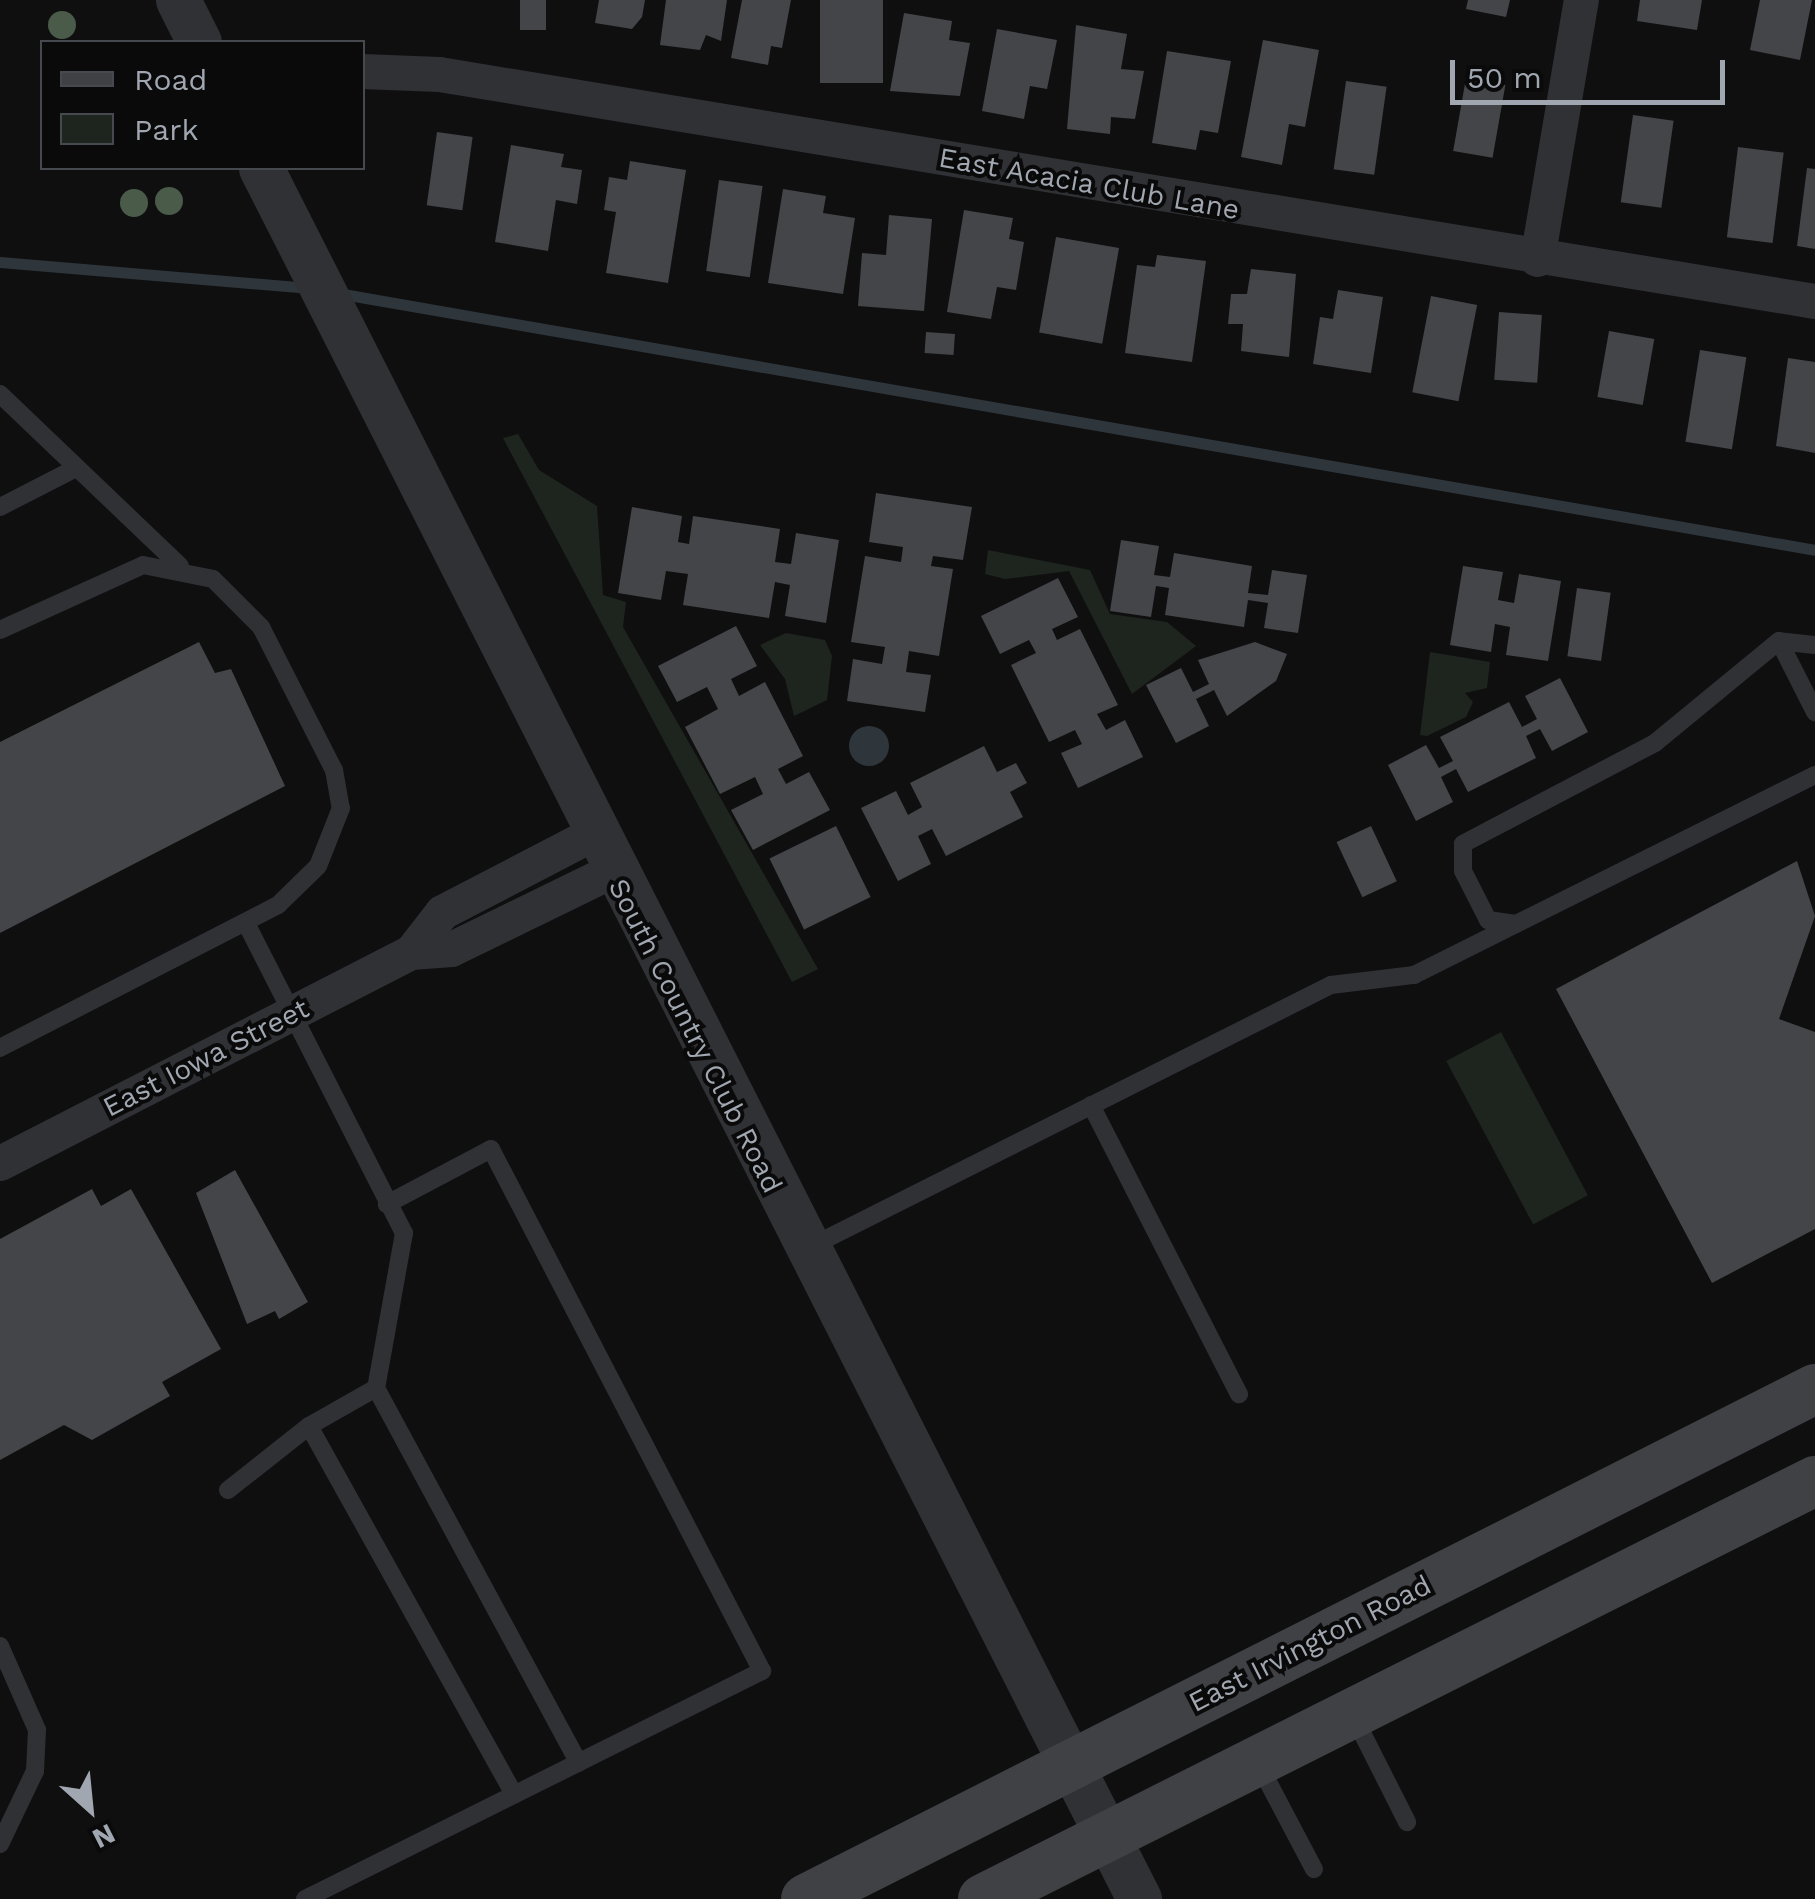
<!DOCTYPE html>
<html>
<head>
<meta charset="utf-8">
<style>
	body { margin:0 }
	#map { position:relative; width:1815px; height:1899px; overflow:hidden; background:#0f0f10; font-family:"Work Sans",sans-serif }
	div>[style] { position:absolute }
	.green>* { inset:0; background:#1e241e; transform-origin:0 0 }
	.water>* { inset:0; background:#2e363c }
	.round { border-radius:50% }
	.stream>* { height:11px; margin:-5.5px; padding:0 5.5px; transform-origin:5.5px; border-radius:5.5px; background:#2e363c }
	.building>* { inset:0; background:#434548; transform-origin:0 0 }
	.service>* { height:18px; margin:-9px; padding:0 9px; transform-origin:9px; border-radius:9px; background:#303135 }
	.minor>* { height:35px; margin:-17.5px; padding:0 17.5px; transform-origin:17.5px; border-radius:17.5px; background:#303135 }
	.tertiary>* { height:45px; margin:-22.5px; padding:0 22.5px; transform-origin:22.5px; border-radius:22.5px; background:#303135 }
	.secondary>* { height:50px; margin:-25px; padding:0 25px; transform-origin:25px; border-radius:25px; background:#3f4145 }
	.trees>* { width:28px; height:28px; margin:-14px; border-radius:50%; background:#4a5b4a }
	span { translate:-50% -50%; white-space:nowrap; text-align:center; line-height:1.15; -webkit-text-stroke:8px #0a0a0b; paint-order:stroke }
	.street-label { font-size:28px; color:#a1a7b0 }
	.legend { position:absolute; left:40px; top:40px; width:325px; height:130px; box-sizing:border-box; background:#0a0a0b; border:2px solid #46494d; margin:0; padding:12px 18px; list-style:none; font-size:30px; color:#a1a7b0 }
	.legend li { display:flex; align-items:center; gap:20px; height:50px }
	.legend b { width:50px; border:2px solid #46494d }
	.north { position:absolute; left:40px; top:1759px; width:100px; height:100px; -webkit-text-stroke:8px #0a0a0b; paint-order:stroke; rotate:153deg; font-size:28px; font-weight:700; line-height:40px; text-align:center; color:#a1a7b0 }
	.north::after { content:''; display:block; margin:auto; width:35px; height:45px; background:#a1a7b0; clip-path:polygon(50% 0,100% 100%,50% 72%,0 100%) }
	.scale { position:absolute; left:1450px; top:60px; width:275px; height:45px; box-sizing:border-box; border:5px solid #a1a7b0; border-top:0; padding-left:12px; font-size:30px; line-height:35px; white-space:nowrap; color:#a1a7b0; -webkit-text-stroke:8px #0a0a0b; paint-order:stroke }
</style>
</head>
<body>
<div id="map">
	<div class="green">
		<i style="clip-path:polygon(518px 434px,539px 470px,597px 506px,603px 595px,626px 602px,623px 627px,818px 969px,792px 982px,503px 438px)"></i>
		<i style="clip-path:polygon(988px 550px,1090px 570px,1110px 614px,1167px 622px,1196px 646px,1132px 694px,1069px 571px,1005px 579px,985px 574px)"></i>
		<i style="clip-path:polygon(786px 633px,825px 640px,832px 656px,827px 700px,794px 716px,785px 679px,760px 645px)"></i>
		<i style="clip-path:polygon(1430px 652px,1490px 662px,1487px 688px,1465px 693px,1473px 702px,1466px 717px,1427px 736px,1420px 735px)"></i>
		<i style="left:1501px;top:1032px;width:185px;height:62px;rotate:62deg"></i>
	</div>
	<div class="water">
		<i class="round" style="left:849px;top:726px;width:40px;height:40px"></i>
	</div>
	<div class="stream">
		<i style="left:0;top:262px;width:309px;rotate:4.8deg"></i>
		<i style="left:337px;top:293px;width:1500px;rotate:9.86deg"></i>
	</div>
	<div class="building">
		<i style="left:520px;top:0;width:26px;height:30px"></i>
		<i style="clip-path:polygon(599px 0,645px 0,642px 17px,632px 29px,595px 23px)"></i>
		<i style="clip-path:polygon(666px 0,727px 0,721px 41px,706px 35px,700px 50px,660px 45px)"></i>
		<i style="clip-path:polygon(742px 0,791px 0,782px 48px,771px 46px,768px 65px,731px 58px)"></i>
		<i style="left:820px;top:0;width:63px;height:83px"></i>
		<i style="clip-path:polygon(1468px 0,1510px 0,1506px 17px,1466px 9px)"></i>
		<i style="clip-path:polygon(1640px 0,1702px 0,1697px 30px,1637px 21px)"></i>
		<i style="clip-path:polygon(1760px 0,1812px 0,1800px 60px,1750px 50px)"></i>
		<i style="clip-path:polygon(904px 13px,952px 21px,949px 40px,970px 43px,960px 96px,890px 91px)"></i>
		<i style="clip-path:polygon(1076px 25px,1127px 34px,1121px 69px,1144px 71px,1135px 119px,1111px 117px,1110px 134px,1067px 129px)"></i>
		<i style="clip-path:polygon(997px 29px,1057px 40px,1047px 89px,1030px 86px,1024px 119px,982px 111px)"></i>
		<i style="clip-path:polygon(1263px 40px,1319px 50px,1305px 127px,1289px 124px,1282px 165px,1241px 157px)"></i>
		<i style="clip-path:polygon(1167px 51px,1231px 61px,1218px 133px,1200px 130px,1196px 150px,1152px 143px)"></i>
		<i style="left:1466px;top:78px;width:40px;height:74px;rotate:10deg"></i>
		<i style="left:1346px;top:81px;width:41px;height:89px;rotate:8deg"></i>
		<i style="left:1633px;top:115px;width:41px;height:88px;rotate:8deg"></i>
		<i style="left:437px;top:132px;width:36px;height:74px;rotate:8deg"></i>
		<i style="clip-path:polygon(511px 145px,564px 154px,561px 167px,582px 170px,577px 204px,556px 200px,548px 251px,495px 242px)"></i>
		<i style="left:1738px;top:147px;width:46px;height:91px;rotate:7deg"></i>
		<i style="clip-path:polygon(630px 161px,686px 170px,668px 283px,606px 273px,616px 212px,604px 210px,609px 177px,627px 180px)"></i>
		<i style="clip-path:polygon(1807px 168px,1815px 169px,1815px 249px,1797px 246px)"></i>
		<i style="left:719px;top:180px;width:44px;height:92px;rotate:8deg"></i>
		<i style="clip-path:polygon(783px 189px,826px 196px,823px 213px,855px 218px,843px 294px,768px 283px)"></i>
		<i style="clip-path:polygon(964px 210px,1013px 218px,1009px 239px,1024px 242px,1016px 290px,997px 287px,991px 319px,947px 312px)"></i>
		<i style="clip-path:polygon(889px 215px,932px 219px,924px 311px,858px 306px,862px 253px,886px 255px)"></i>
		<i style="left:1056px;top:237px;width:64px;height:97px;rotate:10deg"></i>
		<i style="clip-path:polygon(1157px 255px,1206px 261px,1192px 362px,1125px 353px,1137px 265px,1155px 267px)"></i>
		<i style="clip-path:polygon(1251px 269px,1296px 274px,1289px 357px,1241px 351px,1243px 324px,1228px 324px,1231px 294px,1247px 294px)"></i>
		<i style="clip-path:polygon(1338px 290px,1383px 297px,1371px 373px,1313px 364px,1320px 317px,1333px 319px)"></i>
		<i style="left:1431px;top:296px;width:47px;height:98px;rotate:11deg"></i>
		<i style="left:1499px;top:312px;width:43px;height:68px;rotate:4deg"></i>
		<i style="left:1609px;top:331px;width:46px;height:67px;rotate:10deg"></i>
		<i style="left:926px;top:332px;width:29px;height:21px;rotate:4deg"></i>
		<i style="left:1700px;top:350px;width:47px;height:93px;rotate:9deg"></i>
		<i style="clip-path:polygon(1788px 358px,1815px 362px,1815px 453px,1776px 446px)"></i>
		<i style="clip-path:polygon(876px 493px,972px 507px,963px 560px,933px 556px,931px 566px,953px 569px,939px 656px,909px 651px,906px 672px,931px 675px,925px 712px,847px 701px,853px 659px,882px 664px,885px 647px,851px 642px,865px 556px,901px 562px,903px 547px,869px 542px)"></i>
		<i style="clip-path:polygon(632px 507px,682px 516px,678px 542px,689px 544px,693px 516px,780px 529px,775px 562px,791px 564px,796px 533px,839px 540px,826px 623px,785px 616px,790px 585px,775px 582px,769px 618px,683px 605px,688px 574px,666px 571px,661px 600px,618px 593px)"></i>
		<i style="clip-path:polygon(1121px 540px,1159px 546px,1154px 575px,1170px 577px,1174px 553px,1252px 566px,1248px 593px,1268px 595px,1272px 570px,1307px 575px,1298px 633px,1264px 628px,1268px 603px,1248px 600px,1244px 627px,1165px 615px,1169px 588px,1156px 586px,1151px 617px,1110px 611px)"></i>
		<i style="clip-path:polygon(1463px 566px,1503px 572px,1498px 600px,1514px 603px,1519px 574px,1561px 581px,1548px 661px,1506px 655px,1510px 627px,1495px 624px,1491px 652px,1450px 645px)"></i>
		<i style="clip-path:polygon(1058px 578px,1078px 617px,1052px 629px,1057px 640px,1080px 629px,1118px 705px,1097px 714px,1106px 730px,1125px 720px,1143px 757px,1078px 788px,1061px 753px,1082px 744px,1075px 730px,1049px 742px,1011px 665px,1036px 653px,1029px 640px,1000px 654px,981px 616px)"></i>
		<i style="left:1577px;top:588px;width:34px;height:69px;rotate:8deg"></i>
		<i style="clip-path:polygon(736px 626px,757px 666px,731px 679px,739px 696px,765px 682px,803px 756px,778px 769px,786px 784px,809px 772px,830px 810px,753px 850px,731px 810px,763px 794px,755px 777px,720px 794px,685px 727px,718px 709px,707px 687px,677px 702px,658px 666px)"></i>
		<i style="clip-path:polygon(199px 642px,215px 673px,231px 669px,285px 786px,0 933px,0 742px)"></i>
		<i style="clip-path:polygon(1255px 642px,1287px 654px,1276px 681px,1227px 716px,1214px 690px,1196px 699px,1209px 726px,1176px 743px,1146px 685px,1181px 668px,1193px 692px,1209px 684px,1198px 660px)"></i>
		<i style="clip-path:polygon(1560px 678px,1588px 732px,1552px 751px,1540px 729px,1526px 736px,1536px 758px,1468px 792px,1456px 769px,1441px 777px,1453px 802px,1416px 821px,1388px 765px,1426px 745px,1439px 768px,1453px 761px,1440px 737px,1509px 702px,1522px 727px,1537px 719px,1525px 696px)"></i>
		<i style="clip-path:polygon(984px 746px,997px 772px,1016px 763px,1027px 783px,1010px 792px,1023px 817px,946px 856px,932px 829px,918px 836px,931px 864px,898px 881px,861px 808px,896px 791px,908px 815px,922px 807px,910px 783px)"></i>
		<i style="left:836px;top:826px;width:79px;height:74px;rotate:64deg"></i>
		<i style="left:1371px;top:826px;width:61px;height:38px;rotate:65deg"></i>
		<i style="clip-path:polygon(1797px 861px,1815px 916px,1779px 1019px,1815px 1032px,1815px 1229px,1712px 1283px,1556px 989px)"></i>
		<i style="clip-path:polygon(235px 1170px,308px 1302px,279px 1319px,275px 1311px,247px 1324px,196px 1193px)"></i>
		<i style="clip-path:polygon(92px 1189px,101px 1206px,131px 1189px,221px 1349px,162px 1382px,170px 1396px,92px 1440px,64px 1425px,0 1460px,0 1239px)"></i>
	</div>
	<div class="service">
		<i style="left:0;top:394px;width:249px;rotate:43.7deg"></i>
		<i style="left:0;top:507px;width:85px;rotate:-27.2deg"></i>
		<i style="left:0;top:630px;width:157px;rotate:-24.4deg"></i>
		<i style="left:143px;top:565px;width:71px;rotate:11.3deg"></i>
		<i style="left:213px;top:579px;width:68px;rotate:45deg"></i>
		<i style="left:261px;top:627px;width:161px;rotate:63deg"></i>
		<i style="left:334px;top:770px;width:39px;rotate:80deg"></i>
		<i style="left:341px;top:808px;width:62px;rotate:111.6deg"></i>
		<i style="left:318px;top:866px;width:56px;rotate:135.7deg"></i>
		<i style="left:278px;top:905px;width:313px;rotate:152.8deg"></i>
		<i style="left:1779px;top:641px;width:80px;rotate:63.1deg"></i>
		<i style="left:1815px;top:645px;width:36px;rotate:-174deg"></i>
		<i style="left:1779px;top:641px;width:161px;rotate:140.6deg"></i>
		<i style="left:1655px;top:743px;width:217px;rotate:152.3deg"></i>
		<i style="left:1463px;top:844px;width:27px;rotate:90deg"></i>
		<i style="left:1463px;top:871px;width:55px;rotate:63deg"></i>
		<i style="left:1488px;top:920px;width:28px;rotate:8deg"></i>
		<i style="left:1516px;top:924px;width:334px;rotate:-26.5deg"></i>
		<i style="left:246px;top:923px;width:348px;rotate:63deg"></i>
		<i style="left:404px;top:1233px;width:158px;rotate:100.2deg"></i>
		<i style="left:376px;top:1388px;width:426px;rotate:61.6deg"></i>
		<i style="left:1091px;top:1105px;width:325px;rotate:62.9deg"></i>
		<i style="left:810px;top:1247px;width:583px;rotate:-26.7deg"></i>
		<i style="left:1331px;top:985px;width:84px;rotate:-6.9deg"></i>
		<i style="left:1414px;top:975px;width:114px;rotate:-26.6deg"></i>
		<i style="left:376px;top:1388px;width:77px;rotate:150.4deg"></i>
		<i style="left:309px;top:1426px;width:422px;rotate:60.9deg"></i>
		<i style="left:228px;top:1490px;width:103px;rotate:-38.3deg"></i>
		<i style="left:0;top:1646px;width:92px;rotate:66.2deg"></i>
		<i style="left:37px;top:1730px;width:41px;rotate:92.8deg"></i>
		<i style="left:35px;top:1771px;width:81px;rotate:115.6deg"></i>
		<i style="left:1353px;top:1715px;width:120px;rotate:63.2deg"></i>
		<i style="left:1258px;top:1763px;width:120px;rotate:62.2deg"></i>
		<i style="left:305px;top:1899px;width:511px;rotate:-26.51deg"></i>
		<i style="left:762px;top:1671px;width:588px;rotate:-117.44deg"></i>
		<i style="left:491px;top:1149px;width:118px;rotate:152.1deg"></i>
	</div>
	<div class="minor">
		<i style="left:362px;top:71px;width:77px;rotate:2.2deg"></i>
		<i style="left:439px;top:74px;width:1395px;rotate:9.37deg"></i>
		<i style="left:1537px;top:259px;width:263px;rotate:-80.4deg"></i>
		<i style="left:592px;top:834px;width:169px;rotate:152.5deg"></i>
		<i style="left:442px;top:912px;width:51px;rotate:127.8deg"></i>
		<i style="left:411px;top:952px;width:40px;rotate:-4.3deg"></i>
		<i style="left:451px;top:949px;width:178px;rotate:-26deg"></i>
		<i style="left:0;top:1163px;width:462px;rotate:-27.2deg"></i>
	</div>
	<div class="tertiary">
		<i style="left:178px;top:0;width:47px;rotate:63.4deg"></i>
		<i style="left:261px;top:168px;width:1941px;rotate:63.1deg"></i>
	</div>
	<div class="secondary">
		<i style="left:806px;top:1899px;width:1131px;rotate:-26.81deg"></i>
		<i style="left:983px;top:1899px;width:931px;rotate:-26.68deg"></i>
	</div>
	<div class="trees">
		<i style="left:62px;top:25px"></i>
		<i style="left:169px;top:201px"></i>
		<i style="left:134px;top:203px"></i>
	</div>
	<div class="street-label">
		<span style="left:1089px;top:184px;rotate:10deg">East Acacia Club Lane</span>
		<span style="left:695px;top:1036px;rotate:63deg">South Country Club Road</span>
		<span style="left:206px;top:1058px;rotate:-27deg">East Iowa Street</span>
		<span style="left:1310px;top:1644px;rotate:-27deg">East Irvington Road</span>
	</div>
	<ul class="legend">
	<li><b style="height:12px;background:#3f4145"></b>Road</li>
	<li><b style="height:28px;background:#1e241e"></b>Park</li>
	</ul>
	<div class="north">N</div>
	<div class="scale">50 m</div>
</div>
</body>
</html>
